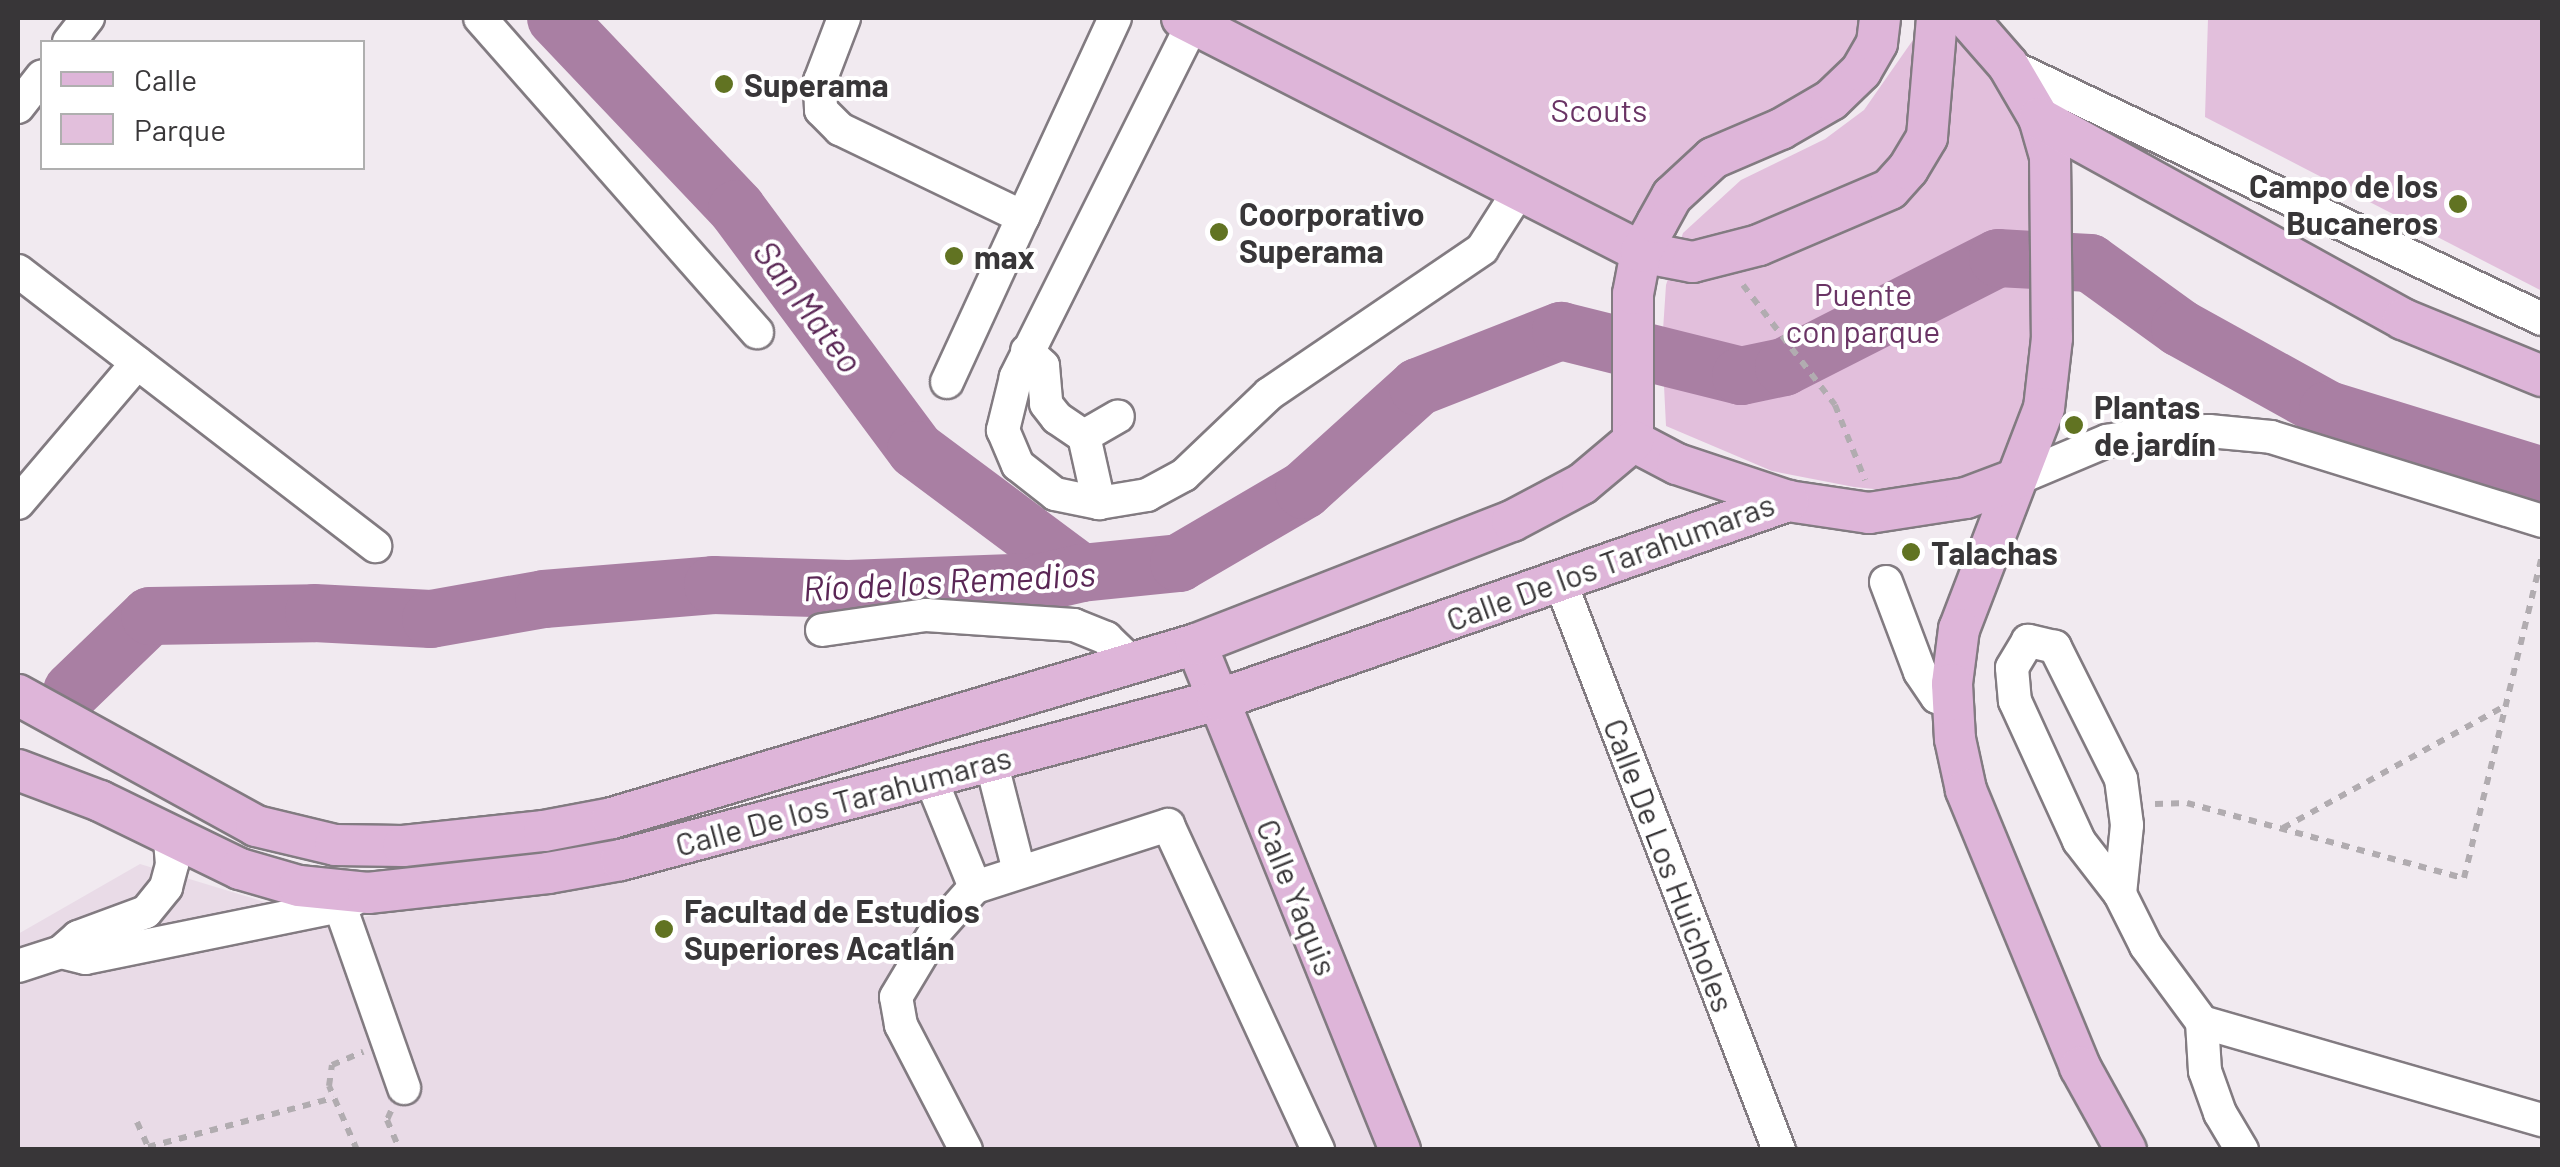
<!DOCTYPE html>
<html>
<head>
<meta charset="utf-8">
<style>
	body { margin:0 }
	#map { position:relative; width:2560px; height:1167px; overflow:hidden; background:#f1eaf0; font-family:Barlow,sans-serif }
	div>[style] { position:absolute }
	.built>* { inset:0; background:#e9dbe7 }
	.green>* { inset:0; background:#e2bfdc }
	.river>* { height:58px; margin:-29px; padding:0 29px; transform-origin:29px; border-radius:29px; background:#a97fa3 }
	.path>* { height:6px; margin-top:-3px; transform-origin:0; background:repeating-linear-gradient(90deg,#b1acb0 0 8px,transparent 0 16px) }
	.roads { filter:drop-shadow(2px 0 #827b81) drop-shadow(-2px 0 #827b81) drop-shadow(0 2px #827b81) drop-shadow(0 -2px #827b81) }
	.minor>* { height:32px; margin:-16px; padding:0 16px; transform-origin:16px; border-radius:16px; background:#fff }
	.major>* { height:40px; margin:-20px; padding:0 20px; transform-origin:20px; border-radius:20px; background:#deb5d9 }
	.dots>* { width:28px; height:28px; translate:-50% -50%; box-sizing:border-box; border:5px solid #fff; border-radius:50% }
	span { translate:-50% -50%; white-space:nowrap; text-align:center; line-height:1.15; -webkit-text-stroke:8px #fff; paint-order:stroke }
	.poi-label { font-size:32px; color:#383638; font-weight:700 }
	.left { translate:0 -50%; text-align:left }
	.right { translate:-100% -50%; text-align:right }
	.park-label { font-size:32px; color:#6a3465 }
	.street-label { font-size:32px; color:#383638 }
	.water-label { font-size:35px; color:#5a2655; font-style:italic }
	.frame { position:absolute; inset:0; border:20px solid #383638; pointer-events:none }
	.legend { position:absolute; left:40px; top:40px; width:325px; height:130px; box-sizing:border-box; background:#fff; border:2px solid #afafaf; margin:0; padding:12px 18px; list-style:none; font-size:30px; color:#383638 }
	.legend li { display:flex; align-items:center; gap:20px; height:50px }
	.legend b { width:50px; border:2px solid #afafaf }
</style>
</head>
<body>
<div id="map">
	<div class="built">
		<i style="clip-path:polygon(1218px 700px,1380px 1149px,18px 1149px,18px 934px,140px 864px,337px 924px)"></i>
	</div>
	<div class="green">
		<i style="clip-path:polygon(1210px 18px,1861px 18px,1852px 59px,1817px 90px,1731px 131px,1670px 171px,1629px 227px)"></i>
		<i style="clip-path:polygon(1937px 18px,1977px 51px,2040px 168px,2031px 406px,2017px 442px,1993px 471px,1923px 494px,1854px 487px,1772px 471px,1666px 426px,1662px 345px,1666px 285px,1683px 233px,1741px 180px,1825px 139px,1864px 110px,1915px 37px)"></i>
		<i style="clip-path:polygon(2208px 18px,2542px 18px,2542px 291px,2205px 117px)"></i>
	</div>
	<div class="river">
		<i style="left:556px;top:18px;width:263px;rotate:46.5deg"></i>
		<i style="left:737px;top:209px;width:300px;rotate:53.4deg"></i>
		<i style="left:916px;top:450px;width:206px;rotate:36.7deg"></i>
		<i style="left:72px;top:691px;width:108px;rotate:-43.9deg"></i>
		<i style="left:150px;top:616px;width:164px;rotate:-1deg"></i>
		<i style="left:314px;top:613px;width:117px;rotate:2.9deg"></i>
		<i style="left:431px;top:619px;width:115px;rotate:-10deg"></i>
		<i style="left:544px;top:599px;width:170px;rotate:-4.7deg"></i>
		<i style="left:713px;top:585px;width:135px;rotate:1.7deg"></i>
		<i style="left:848px;top:589px;width:195px;rotate:-2.1deg"></i>
		<i style="left:1043px;top:582px;width:39px;rotate:-13deg"></i>
		<i style="left:1081px;top:573px;width:99px;rotate:-5.8deg"></i>
		<i style="left:1179px;top:563px;width:145px;rotate:-30.3deg"></i>
		<i style="left:1304px;top:490px;width:154px;rotate:-42.1deg"></i>
		<i style="left:1418px;top:387px;width:154px;rotate:-21.4deg"></i>
		<i style="left:1561px;top:331px;width:186px;rotate:14deg"></i>
		<i style="left:1741px;top:376px;width:44px;rotate:-11.8deg"></i>
		<i style="left:1784px;top:367px;width:240px;rotate:-27deg"></i>
		<i style="left:1998px;top:258px;width:92px;rotate:3.1deg"></i>
		<i style="left:2090px;top:263px;width:111px;rotate:35.8deg"></i>
		<i style="left:2180px;top:328px;width:169px;rotate:29deg"></i>
		<i style="left:2328px;top:410px;width:224px;rotate:17.1deg"></i>
	</div>
	<div class="path">
		<i style="left:1743px;top:285px;width:151px;rotate:52.5deg"></i>
		<i style="left:1835px;top:405px;width:81px;rotate:68.2deg"></i>
		<i style="left:2155px;top:804px;width:32px;rotate:-2deg"></i>
		<i style="left:2187px;top:803px;width:287px;rotate:15.2deg"></i>
		<i style="left:2464px;top:878px;width:331px;rotate:-76.4deg"></i>
		<i style="left:2283px;top:828px;width:256px;rotate:-28.8deg"></i>
		<i style="left:391px;top:1111px;width:10px;rotate:114deg"></i>
		<i style="left:387px;top:1120px;width:33px;rotate:67deg"></i>
		<i style="left:137px;top:1122px;width:27px;rotate:66deg"></i>
		<i style="left:148px;top:1147px;width:192px;rotate:-14.8deg"></i>
		<i style="left:357px;top:1150px;width:70px;rotate:-113.6deg"></i>
		<i style="left:329px;top:1086px;width:21px;rotate:-82deg"></i>
		<i style="left:332px;top:1065px;width:34px;rotate:-23deg"></i>
	</div>
	<div class="roads">
		<div class="minor">
			<i style="left:480px;top:18px;width:419px;rotate:48.6deg"></i>
			<i style="left:844px;top:18px;width:67px;rotate:110.9deg"></i>
			<i style="left:820px;top:81px;width:29px;rotate:88deg"></i>
			<i style="left:821px;top:110px;width:27px;rotate:45deg"></i>
			<i style="left:840px;top:129px;width:203px;rotate:25.7deg"></i>
			<i style="left:1023px;top:217px;width:219px;rotate:-65.2deg"></i>
			<i style="left:1192px;top:25px;width:394px;rotate:116.6deg"></i>
			<i style="left:1016px;top:377px;width:55px;rotate:103.8deg"></i>
			<i style="left:1003px;top:430px;width:38px;rotate:67deg"></i>
			<i style="left:1018px;top:465px;width:47px;rotate:38.1deg"></i>
			<i style="left:1055px;top:494px;width:45px;rotate:11.6deg"></i>
			<i style="left:1099px;top:503px;width:49px;rotate:-9.5deg"></i>
			<i style="left:1147px;top:495px;width:42px;rotate:-28.4deg"></i>
			<i style="left:1184px;top:475px;width:117px;rotate:-43.6deg"></i>
			<i style="left:1269px;top:394px;width:258px;rotate:-34.2deg"></i>
			<i style="left:1482px;top:249px;width:69px;rotate:-57.5deg"></i>
			<i style="left:69px;top:42px;width:31px;rotate:-52deg"></i>
			<i style="left:2008px;top:65px;width:591px;rotate:25.44deg"></i>
			<i style="left:18px;top:107px;width:39px;rotate:-52deg"></i>
			<i style="left:18px;top:271px;width:451px;rotate:37.6deg"></i>
			<i style="left:1027px;top:351px;width:22px;rotate:43deg"></i>
			<i style="left:1043px;top:366px;width:38px;rotate:85deg"></i>
			<i style="left:1046px;top:404px;width:18px;rotate:52deg"></i>
			<i style="left:1057px;top:418px;width:32px;rotate:34deg"></i>
			<i style="left:1084px;top:436px;width:69px;rotate:77.4deg"></i>
			<i style="left:947px;top:382px;width:182px;rotate:-65.3deg"></i>
			<i style="left:1084px;top:436px;width:39px;rotate:-30deg"></i>
			<i style="left:2014px;top:480px;width:101px;rotate:-22.8deg"></i>
			<i style="left:2107px;top:441px;width:45px;rotate:-10.3deg"></i>
			<i style="left:2151px;top:433px;width:58px;rotate:-2deg"></i>
			<i style="left:2209px;top:431px;width:62px;rotate:5.5deg"></i>
			<i style="left:2271px;top:437px;width:284px;rotate:17.2deg"></i>
			<i style="left:18px;top:503px;width:184px;rotate:-49.6deg"></i>
			<i style="left:1560px;top:581px;width:610px;rotate:68.95deg"></i>
			<i style="left:1886px;top:582px;width:96px;rotate:69.3deg"></i>
			<i style="left:1920px;top:672px;width:30px;rotate:56deg"></i>
			<i style="left:1937px;top:697px;width:17px;rotate:21deg"></i>
			<i style="left:822px;top:630px;width:105px;rotate:-8.2deg"></i>
			<i style="left:926px;top:615px;width:148px;rotate:3.9deg"></i>
			<i style="left:1074px;top:625px;width:35px;rotate:22deg"></i>
			<i style="left:1106px;top:638px;width:35px;rotate:44deg"></i>
			<i style="left:991px;top:761px;width:114px;rotate:75.7deg"></i>
			<i style="left:930px;top:777px;width:119px;rotate:67.8deg"></i>
			<i style="left:2120px;top:894px;width:69px;rotate:-84.2deg"></i>
			<i style="left:2127px;top:825px;width:46px;rotate:-97.4deg"></i>
			<i style="left:2121px;top:779px;width:148px;rotate:-116.6deg"></i>
			<i style="left:2055px;top:647px;width:28px;rotate:-167deg"></i>
			<i style="left:2028px;top:641px;width:31px;rotate:121deg"></i>
			<i style="left:2012px;top:668px;width:33px;rotate:85deg"></i>
			<i style="left:2015px;top:701px;width:154px;rotate:65.4deg"></i>
			<i style="left:2079px;top:841px;width:67px;rotate:52.3deg"></i>
			<i style="left:2120px;top:894px;width:58px;rotate:63.4deg"></i>
			<i style="left:2146px;top:946px;width:94px;rotate:53.6deg"></i>
			<i style="left:2202px;top:1022px;width:49px;rotate:86.5deg"></i>
			<i style="left:2205px;top:1071px;width:45px;rotate:70.3deg"></i>
			<i style="left:2220px;top:1113px;width:43px;rotate:59.3deg"></i>
			<i style="left:340px;top:906px;width:193px;rotate:70.6deg"></i>
			<i style="left:61px;top:952px;width:25px;rotate:14deg"></i>
			<i style="left:85px;top:958px;width:260px;rotate:-11.5deg"></i>
			<i style="left:340px;top:906px;width:30px;rotate:-26deg"></i>
			<i style="left:18px;top:966px;width:45px;rotate:-18deg"></i>
			<i style="left:61px;top:952px;width:23px;rotate:-41deg"></i>
			<i style="left:78px;top:937px;width:72px;rotate:-20.2deg"></i>
			<i style="left:146px;top:912px;width:32px;rotate:-51deg"></i>
			<i style="left:166px;top:887px;width:24px;rotate:-75deg"></i>
			<i style="left:172px;top:864px;width:25px;rotate:-95deg"></i>
			<i style="left:2202px;top:1022px;width:354px;rotate:16.1deg"></i>
			<i style="left:966px;top:1150px;width:141px;rotate:-117.5deg"></i>
			<i style="left:901px;top:1025px;width:28px;rotate:-100deg"></i>
			<i style="left:896px;top:997px;width:76px;rotate:-59deg"></i>
			<i style="left:935px;top:932px;width:60px;rotate:-48.4deg"></i>
			<i style="left:975px;top:887px;width:203px;rotate:-17.8deg"></i>
			<i style="left:1168px;top:825px;width:358px;rotate:65.2deg"></i>
		</div>
		<div class="major">
			<i style="left:1182px;top:18px;width:515px;rotate:27.01deg"></i>
			<i style="left:1641px;top:252px;width:53px;rotate:10.9deg"></i>
			<i style="left:1693px;top:262px;width:68px;rotate:-14.4deg"></i>
			<i style="left:1759px;top:245px;width:142px;rotate:-23.1deg"></i>
			<i style="left:1890px;top:189px;width:27px;rotate:-48deg"></i>
			<i style="left:1908px;top:169px;width:37px;rotate:-59deg"></i>
			<i style="left:1927px;top:137px;width:119px;rotate:-85.2deg"></i>
			<i style="left:1967px;top:18px;width:62px;rotate:48.9deg"></i>
			<i style="left:2008px;top:65px;width:61px;rotate:59.7deg"></i>
			<i style="left:2039px;top:118px;width:40px;rotate:74deg"></i>
			<i style="left:2050px;top:156px;width:182px;rotate:89.4deg"></i>
			<i style="left:2052px;top:338px;width:70px;rotate:96.5deg"></i>
			<i style="left:2044px;top:408px;width:237px;rotate:111deg"></i>
			<i style="left:1959px;top:629px;width:55px;rotate:97.3deg"></i>
			<i style="left:1952px;top:684px;width:55px;rotate:86.9deg"></i>
			<i style="left:1955px;top:739px;width:52px;rotate:77.8deg"></i>
			<i style="left:1966px;top:790px;width:300px;rotate:67.6deg"></i>
			<i style="left:2080px;top:1067px;width:95px;rotate:61deg"></i>
			<i style="left:2039px;top:118px;width:416px;rotate:28.9deg"></i>
			<i style="left:2403px;top:319px;width:150px;rotate:22.3deg"></i>
			<i style="left:1633px;top:441px;width:147px;rotate:-90deg"></i>
			<i style="left:1633px;top:294px;width:43px;rotate:-79.2deg"></i>
			<i style="left:1641px;top:252px;width:33px;rotate:-61deg"></i>
			<i style="left:1657px;top:223px;width:31px;rotate:-61deg"></i>
			<i style="left:1672px;top:196px;width:56px;rotate:-42.8deg"></i>
			<i style="left:1713px;top:158px;width:74px;rotate:-23.1deg"></i>
			<i style="left:1781px;top:129px;width:58px;rotate:-30.1deg"></i>
			<i style="left:1831px;top:100px;width:42px;rotate:-44deg"></i>
			<i style="left:1861px;top:71px;width:32px;rotate:-60deg"></i>
			<i style="left:1877px;top:43px;width:25px;rotate:-83deg"></i>
			<i style="left:1633px;top:441px;width:50px;rotate:27.6deg"></i>
			<i style="left:1677px;top:464px;width:117px;rotate:18.4deg"></i>
			<i style="left:1788px;top:501px;width:82px;rotate:8.4deg"></i>
			<i style="left:1869px;top:513px;width:98px;rotate:-8.8deg"></i>
			<i style="left:1966px;top:498px;width:51px;rotate:-20.6deg"></i>
			<i style="left:1196px;top:644px;width:546px;rotate:68.04deg"></i>
			<i style="left:18px;top:695px;width:272px;rotate:28.8deg"></i>
			<i style="left:256px;top:826px;width:81px;rotate:13.5deg"></i>
			<i style="left:335px;top:845px;width:68px;rotate:0.8deg"></i>
			<i style="left:403px;top:846px;width:142px;rotate:-6.1deg"></i>
			<i style="left:544px;top:831px;width:69px;rotate:-10.8deg"></i>
			<i style="left:612px;top:818px;width:609px;rotate:-16.59deg"></i>
			<i style="left:1196px;top:644px;width:339px;rotate:-21.3deg"></i>
			<i style="left:1512px;top:521px;width:79px;rotate:-27.9deg"></i>
			<i style="left:1582px;top:484px;width:67px;rotate:-40.1deg"></i>
			<i style="left:18px;top:770px;width:88px;rotate:20.7deg"></i>
			<i style="left:100px;top:801px;width:156px;rotate:25.9deg"></i>
			<i style="left:240px;top:869px;width:61px;rotate:16.1deg"></i>
			<i style="left:299px;top:886px;width:69px;rotate:5.8deg"></i>
			<i style="left:368px;top:893px;width:181px;rotate:-6.3deg"></i>
			<i style="left:548px;top:873px;width:74px;rotate:-10.1deg"></i>
			<i style="left:621px;top:860px;width:618px;rotate:-15deg"></i>
			<i style="left:1218px;top:700px;width:604px;rotate:-19.25deg"></i>
		</div>
	</div>
	<div class="dots">
		<i style="left:724px;top:84px;background:#617322"></i>
		<i style="left:2458px;top:204px;background:#617322"></i>
		<i style="left:1219px;top:232px;background:#617322"></i>
		<i style="left:954px;top:256px;background:#617322"></i>
		<i style="left:2074px;top:425px;background:#617322"></i>
		<i style="left:1911px;top:552px;background:#617322"></i>
		<i style="left:664px;top:929px;background:#617322"></i>
	</div>
	<div class="poi-label">
		<span class="left" style="left:744px;top:84px">Superama</span>
		<span class="right" style="left:2438px;top:204px">Campo de los<br>Bucaneros</span>
		<span class="left" style="left:1239px;top:232px">Coorporativo<br>Superama</span>
		<span class="left" style="left:974px;top:256px">max</span>
		<span class="left" style="left:2094px;top:425px">Plantas<br>de jardín</span>
		<span class="left" style="left:1931px;top:552px">Talachas</span>
		<span class="left" style="left:684px;top:929px">Facultad de Estudios<br>Superiores Acatlán</span>
	</div>
	<div class="park-label">
		<span style="left:1599px;top:109px">Scouts</span>
		<span style="left:1863px;top:312px">Puente<br>con parque</span>
	</div>
	<div class="street-label">
		<span style="left:1610px;top:561px;rotate:-20deg">Calle De los Tarahumaras</span>
		<span style="left:843px;top:800px;rotate:-15deg">Calle De los Tarahumaras</span>
		<span style="left:1670px;top:865px;rotate:69deg">Calle De Los Huicholes</span>
		<span style="left:1298px;top:897px;rotate:68deg">Calle Yaquis</span>
	</div>
	<div class="water-label">
		<span style="left:809px;top:306px;rotate:53deg">San Mateo</span>
		<span style="left:949px;top:580px;rotate:-3deg">Río de los Remedios</span>
	</div>
	<div class="frame"></div>
	<ul class="legend">
	<li><b style="height:12px;background:#deb5d9"></b>Calle</li>
	<li><b style="height:28px;background:#e2bfdc"></b>Parque</li>
	</ul>
</div>
</body>
</html>
